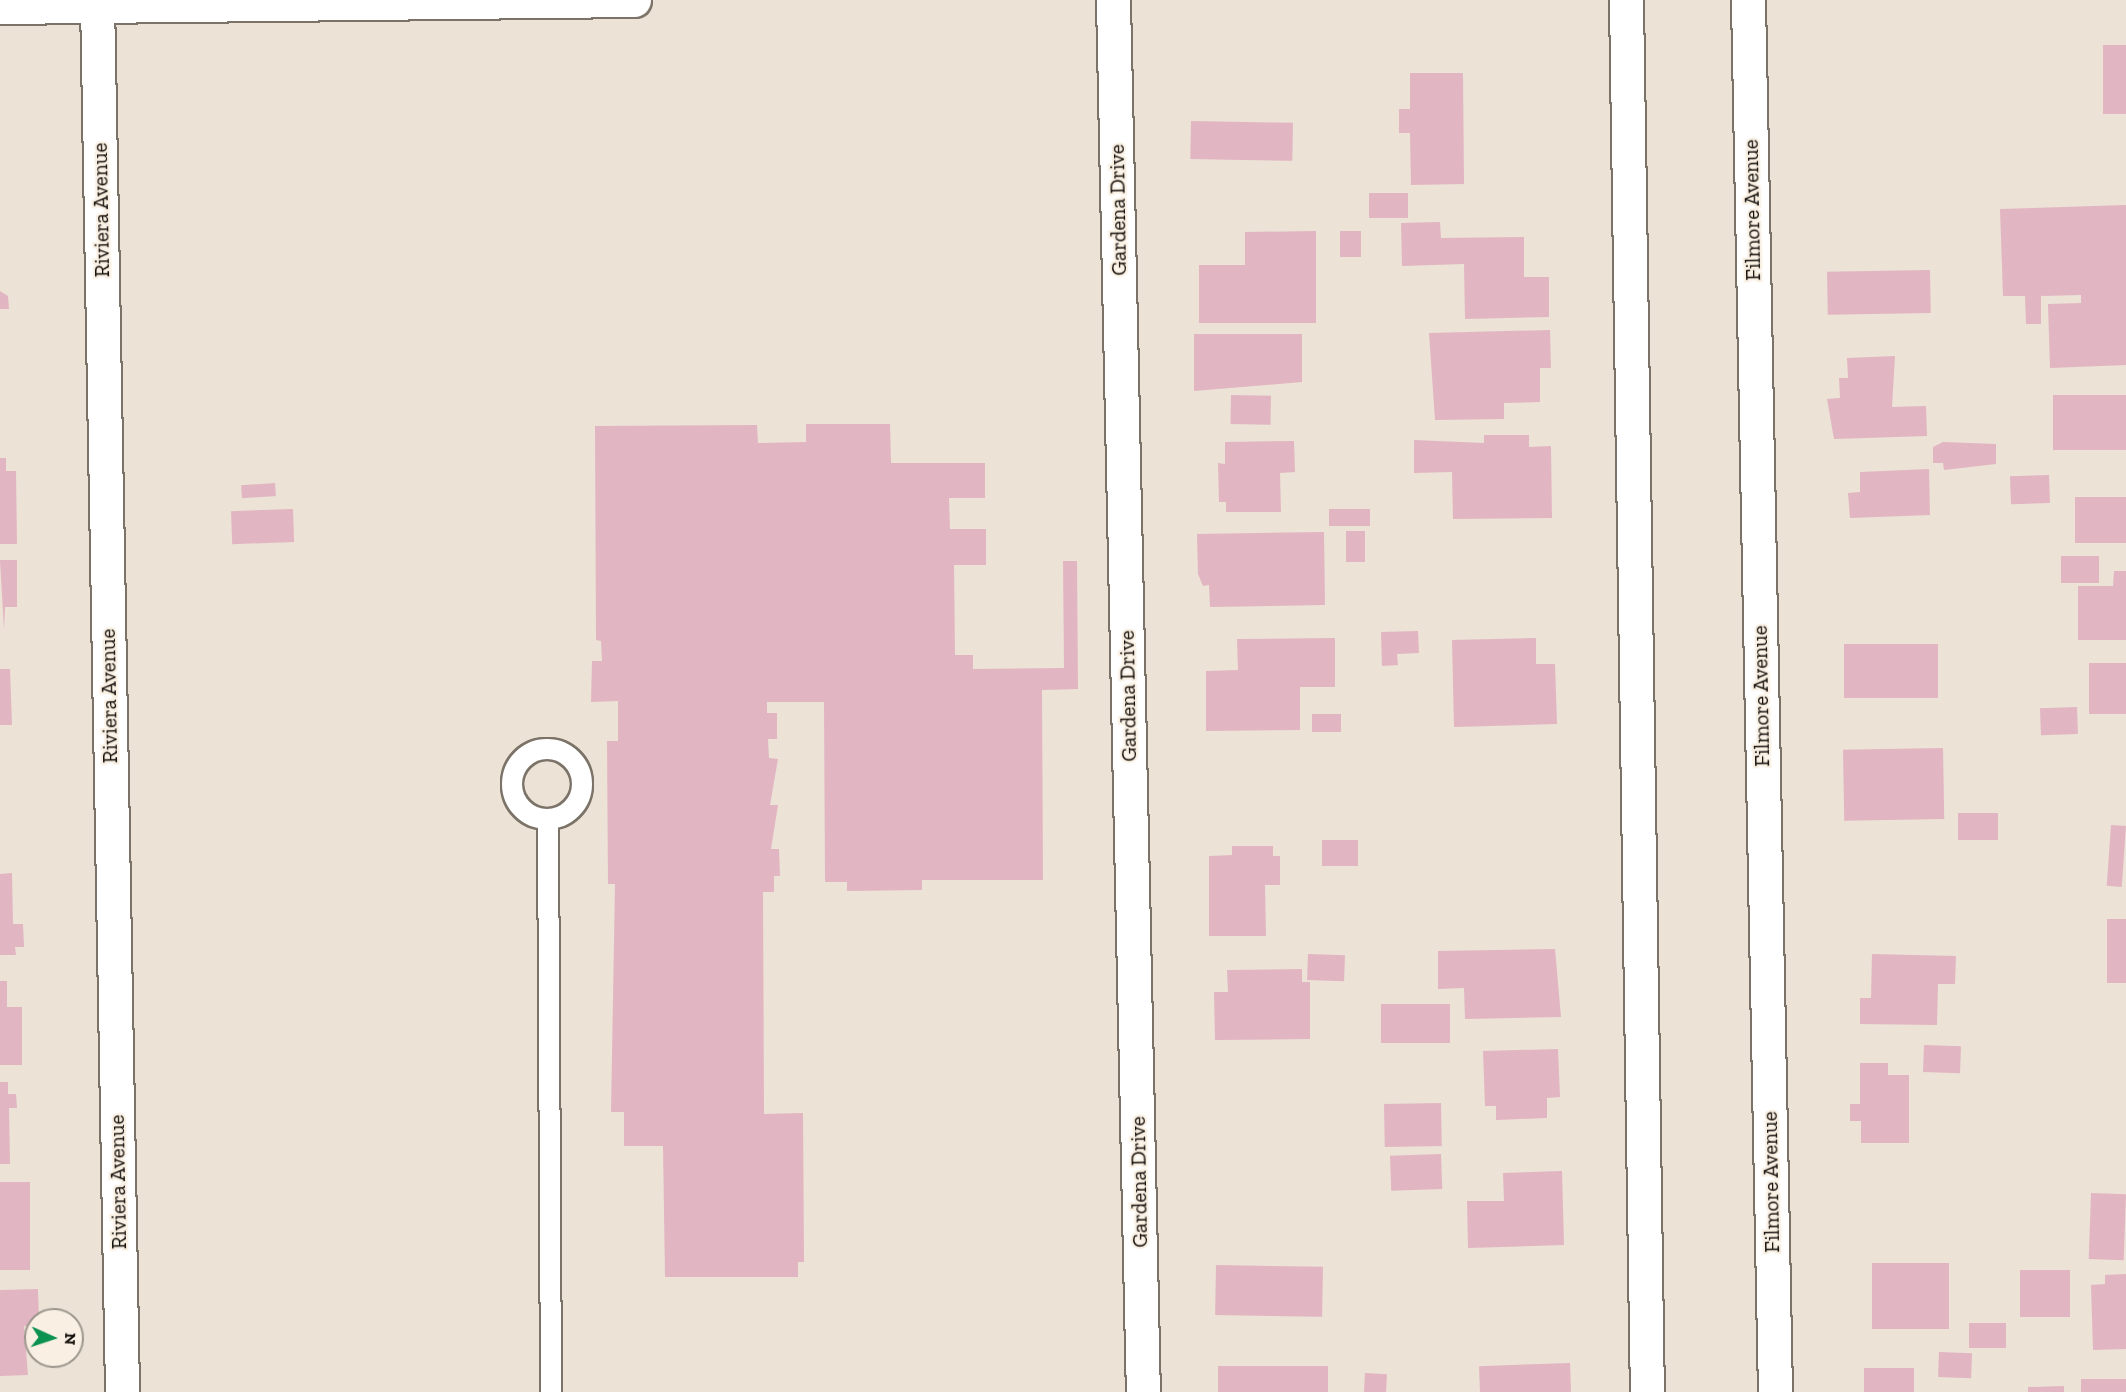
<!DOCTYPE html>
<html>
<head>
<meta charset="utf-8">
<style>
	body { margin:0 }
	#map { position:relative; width:2126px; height:1392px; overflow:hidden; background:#ece2d6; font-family:"Zilla Slab",serif }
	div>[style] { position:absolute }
	.building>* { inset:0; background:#e2b5c2; transform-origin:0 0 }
	.roads { filter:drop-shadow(2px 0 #7c7368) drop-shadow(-2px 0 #7c7368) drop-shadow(0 2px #7c7368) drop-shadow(0 -2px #7c7368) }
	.service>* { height:20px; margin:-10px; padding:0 10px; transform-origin:10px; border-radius:10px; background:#fff }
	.service>.ring { margin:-10px; padding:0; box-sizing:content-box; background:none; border:20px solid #fff; border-radius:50% }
	.minor>* { height:33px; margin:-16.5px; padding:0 16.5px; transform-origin:16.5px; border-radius:16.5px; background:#fff }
	.tertiary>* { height:33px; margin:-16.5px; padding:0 16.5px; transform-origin:16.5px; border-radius:16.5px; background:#fff }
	span { translate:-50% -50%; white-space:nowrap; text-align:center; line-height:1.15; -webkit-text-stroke:4.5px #f9f0e3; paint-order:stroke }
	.street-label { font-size:21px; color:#120e0a }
	.north { position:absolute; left:24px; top:1308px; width:60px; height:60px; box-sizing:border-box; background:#f9f0e3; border:2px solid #9d968c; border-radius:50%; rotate:93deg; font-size:16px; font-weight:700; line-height:24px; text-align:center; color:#120e0a }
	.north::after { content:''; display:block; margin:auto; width:21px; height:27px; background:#0c9250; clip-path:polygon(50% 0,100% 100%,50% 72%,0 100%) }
</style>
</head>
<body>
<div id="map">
	<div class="building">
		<i style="left:2103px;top:45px;width:23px;height:69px"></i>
		<i style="clip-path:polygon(1410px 73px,1463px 73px,1464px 184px,1411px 185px,1410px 133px,1399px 133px,1399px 109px,1410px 109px)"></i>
		<i style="left:1191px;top:121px;width:102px;height:38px;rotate:1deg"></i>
		<i style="left:1408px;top:193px;width:25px;height:39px;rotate:90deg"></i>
		<i style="clip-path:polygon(2126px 205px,2126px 365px,2050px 368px,2048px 304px,2081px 303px,2081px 295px,2041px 296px,2041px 324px,2026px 324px,2025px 296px,2003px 296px,2000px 209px)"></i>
		<i style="clip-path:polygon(1440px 222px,1441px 238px,1524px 237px,1524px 277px,1549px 277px,1549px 317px,1465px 319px,1464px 264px,1402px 266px,1401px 223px)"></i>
		<i style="clip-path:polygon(1316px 231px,1316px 323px,1199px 323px,1199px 265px,1245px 265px,1245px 232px)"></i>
		<i style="left:1340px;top:231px;width:21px;height:26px"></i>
		<i style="left:1930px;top:270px;width:43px;height:103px;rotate:89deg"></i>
		<i style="clip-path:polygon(0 291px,8px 296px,9px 309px,0 309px)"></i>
		<i style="clip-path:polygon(1550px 330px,1551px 368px,1540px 368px,1540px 402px,1504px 403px,1504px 419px,1435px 420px,1429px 333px)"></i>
		<i style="clip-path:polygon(1194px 334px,1302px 334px,1302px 382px,1194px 391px)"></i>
		<i style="clip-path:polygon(1895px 356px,1892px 407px,1926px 406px,1927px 436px,1834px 439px,1827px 399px,1840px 398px,1839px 378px,1848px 378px,1847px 358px)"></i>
		<i style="left:1231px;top:395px;width:40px;height:29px;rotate:1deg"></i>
		<i style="left:2126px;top:395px;width:55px;height:73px;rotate:90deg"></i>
		<i style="clip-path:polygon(806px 424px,890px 424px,891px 463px,985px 463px,985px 498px,949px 498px,950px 529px,986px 529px,986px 565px,954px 565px,955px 655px,973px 655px,973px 669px,1064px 668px,1063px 561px,1077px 561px,1078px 689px,1042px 690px,1043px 880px,922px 880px,922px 890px,847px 891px,847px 882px,825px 882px,824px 702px,767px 702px,767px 713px,777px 713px,777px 739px,768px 739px,769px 758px,778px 759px,770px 805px,778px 805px,771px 849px,779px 849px,780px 876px,774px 876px,774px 892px,763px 892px,764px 1114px,803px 1113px,804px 1262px,798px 1262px,798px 1277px,665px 1277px,663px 1146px,624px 1146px,624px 1112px,611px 1112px,615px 884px,608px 884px,607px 741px,618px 741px,618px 701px,591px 702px,592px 661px,602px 661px,601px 641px,596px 640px,595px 426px,757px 425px,758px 443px,806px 442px)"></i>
		<i style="clip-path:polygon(1484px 435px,1529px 435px,1529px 447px,1551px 446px,1552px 518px,1453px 519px,1452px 472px,1414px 473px,1414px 440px,1484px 443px)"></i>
		<i style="clip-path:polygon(1294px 441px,1295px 472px,1280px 473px,1281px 512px,1226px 512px,1226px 502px,1219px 502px,1218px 463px,1225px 464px,1225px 442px)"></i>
		<i style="clip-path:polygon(1943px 442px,1996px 444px,1996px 464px,1944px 470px,1943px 463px,1933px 463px,1933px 447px)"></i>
		<i style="clip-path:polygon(0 458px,6px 458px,6px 471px,16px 471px,17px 544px,0 544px)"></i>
		<i style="clip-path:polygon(1929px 469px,1930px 515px,1850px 518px,1848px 493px,1860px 492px,1860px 472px)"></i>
		<i style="left:2049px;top:475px;width:28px;height:39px;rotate:88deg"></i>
		<i style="left:275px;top:483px;width:13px;height:34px;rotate:86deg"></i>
		<i style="left:2075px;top:497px;width:51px;height:46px"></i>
		<i style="left:293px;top:509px;width:33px;height:62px;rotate:88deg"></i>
		<i style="left:1329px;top:509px;width:41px;height:17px"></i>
		<i style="left:1346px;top:531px;width:19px;height:31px"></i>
		<i style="clip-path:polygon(1324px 532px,1325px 605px,1210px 607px,1209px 585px,1203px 586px,1198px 574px,1197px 534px)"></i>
		<i style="left:2061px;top:556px;width:38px;height:27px"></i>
		<i style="clip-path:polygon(0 560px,17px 560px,17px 607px,5px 607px,4px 630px)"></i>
		<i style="clip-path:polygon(2114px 571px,2126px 571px,2126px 640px,2078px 640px,2078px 586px,2113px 586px)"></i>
		<i style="clip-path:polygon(1418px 631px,1419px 653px,1397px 654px,1398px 665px,1382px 666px,1381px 632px)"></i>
		<i style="clip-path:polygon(1335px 638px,1335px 687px,1300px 687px,1300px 730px,1206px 731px,1206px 671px,1238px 670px,1237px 639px)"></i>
		<i style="clip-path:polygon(1536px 638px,1536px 664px,1555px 664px,1557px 724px,1454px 727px,1452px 640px)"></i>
		<i style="left:1938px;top:644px;width:54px;height:94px;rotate:90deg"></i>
		<i style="left:2089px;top:663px;width:37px;height:51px"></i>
		<i style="clip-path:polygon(0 669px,10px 669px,12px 725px,0 725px)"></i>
		<i style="left:2077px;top:707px;width:27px;height:37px;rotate:88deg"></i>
		<i style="left:1312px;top:714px;width:29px;height:18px"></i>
		<i style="left:1943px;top:748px;width:71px;height:100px;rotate:89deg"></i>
		<i style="left:1958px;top:813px;width:40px;height:27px"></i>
		<i style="left:2111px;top:825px;width:15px;height:61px;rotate:4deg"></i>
		<i style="left:1358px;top:840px;width:26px;height:36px;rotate:90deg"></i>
		<i style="clip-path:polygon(1232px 846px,1273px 846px,1273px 856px,1280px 856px,1280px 885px,1265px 885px,1266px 936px,1209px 936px,1209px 856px,1232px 855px)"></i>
		<i style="clip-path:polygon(12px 873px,13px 924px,23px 924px,24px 947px,15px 947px,16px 955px,0 955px,0 874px)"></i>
		<i style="left:2107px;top:919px;width:19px;height:64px"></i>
		<i style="clip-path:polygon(1555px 949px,1561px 1017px,1465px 1019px,1464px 988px,1438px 989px,1438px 951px)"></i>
		<i style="left:1308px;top:954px;width:37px;height:26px;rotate:2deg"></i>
		<i style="clip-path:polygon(1872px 954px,1956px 956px,1955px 984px,1938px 984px,1937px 1025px,1860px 1024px,1860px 998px,1871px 998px)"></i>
		<i style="clip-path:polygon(1302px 969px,1302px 982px,1310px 982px,1310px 1039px,1215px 1040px,1214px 992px,1228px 992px,1227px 970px)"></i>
		<i style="clip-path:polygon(0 981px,7px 981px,7px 1007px,22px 1007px,22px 1065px,0 1065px)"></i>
		<i style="left:1381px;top:1004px;width:69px;height:39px"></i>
		<i style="left:1924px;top:1045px;width:37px;height:27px;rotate:2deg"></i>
		<i style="clip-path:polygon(1558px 1049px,1560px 1097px,1547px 1098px,1547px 1118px,1496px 1120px,1496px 1106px,1485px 1106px,1483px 1051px)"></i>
		<i style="clip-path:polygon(1860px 1063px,1888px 1063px,1888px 1075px,1909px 1075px,1909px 1143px,1861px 1143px,1861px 1121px,1850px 1121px,1850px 1104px,1860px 1104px)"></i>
		<i style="clip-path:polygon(0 1082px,8px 1082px,8px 1094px,16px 1094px,17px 1108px,9px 1108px,10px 1164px,0 1164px)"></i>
		<i style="left:1441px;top:1103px;width:43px;height:57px;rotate:89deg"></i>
		<i style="left:1441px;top:1154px;width:35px;height:51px;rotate:88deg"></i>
		<i style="clip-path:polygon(1562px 1171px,1564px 1245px,1468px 1248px,1467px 1201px,1504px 1201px,1503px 1173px)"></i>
		<i style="left:0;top:1182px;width:30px;height:88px"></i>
		<i style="left:2091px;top:1193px;width:35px;height:66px;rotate:2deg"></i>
		<i style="left:1872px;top:1263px;width:77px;height:66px"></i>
		<i style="left:1216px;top:1265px;width:107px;height:50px;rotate:1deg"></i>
		<i style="left:2070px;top:1270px;width:47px;height:50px;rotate:90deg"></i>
		<i style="clip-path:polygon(2126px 1274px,2126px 1349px,2093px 1350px,2091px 1285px,2105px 1284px,2105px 1275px)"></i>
		<i style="clip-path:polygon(38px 1289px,39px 1320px,36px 1326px,24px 1326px,28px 1375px,0 1376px,0 1290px)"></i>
		<i style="left:2006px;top:1323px;width:25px;height:37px;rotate:90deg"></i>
		<i style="left:1939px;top:1352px;width:33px;height:25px;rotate:2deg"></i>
		<i style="left:1570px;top:1363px;width:29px;height:91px;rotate:88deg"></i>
		<i style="left:1328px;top:1366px;width:26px;height:110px;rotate:90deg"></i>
		<i style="left:1914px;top:1368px;width:24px;height:50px;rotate:90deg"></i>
		<i style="left:1365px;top:1373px;width:22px;height:19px;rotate:3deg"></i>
		<i style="left:2081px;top:1379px;width:45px;height:13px"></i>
		<i style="clip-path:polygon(2064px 1386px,2064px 1392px,2028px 1392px,2028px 1387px)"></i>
	</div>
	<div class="roads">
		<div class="service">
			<i class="ring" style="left:512px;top:749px;width:50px;height:50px"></i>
			<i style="left:548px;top:820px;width:572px;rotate:89.7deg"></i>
		</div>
		<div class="minor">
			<i style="left:97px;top:0;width:1392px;rotate:88.97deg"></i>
			<i style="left:1113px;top:0;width:1392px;rotate:88.77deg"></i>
			<i style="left:0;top:7px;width:634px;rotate:-0.63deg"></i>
		</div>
		<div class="tertiary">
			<i style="left:1626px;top:0;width:1392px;rotate:89.14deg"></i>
			<i style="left:1748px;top:0;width:1392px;rotate:88.89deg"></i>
		</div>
	</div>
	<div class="street-label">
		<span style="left:101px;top:210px;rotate:-91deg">Riviera Avenue</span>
		<span style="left:1118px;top:210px;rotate:-91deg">Gardena Drive</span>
		<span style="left:1752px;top:210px;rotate:-91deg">Filmore Avenue</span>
		<span style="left:109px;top:696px;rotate:-91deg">Riviera Avenue</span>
		<span style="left:1128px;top:696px;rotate:-91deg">Gardena Drive</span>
		<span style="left:1761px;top:696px;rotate:-91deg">Filmore Avenue</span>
		<span style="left:118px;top:1182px;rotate:-91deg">Riviera Avenue</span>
		<span style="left:1139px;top:1182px;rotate:-91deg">Gardena Drive</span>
		<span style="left:1771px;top:1182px;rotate:-91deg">Filmore Avenue</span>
	</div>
	<div class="north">N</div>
</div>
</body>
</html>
